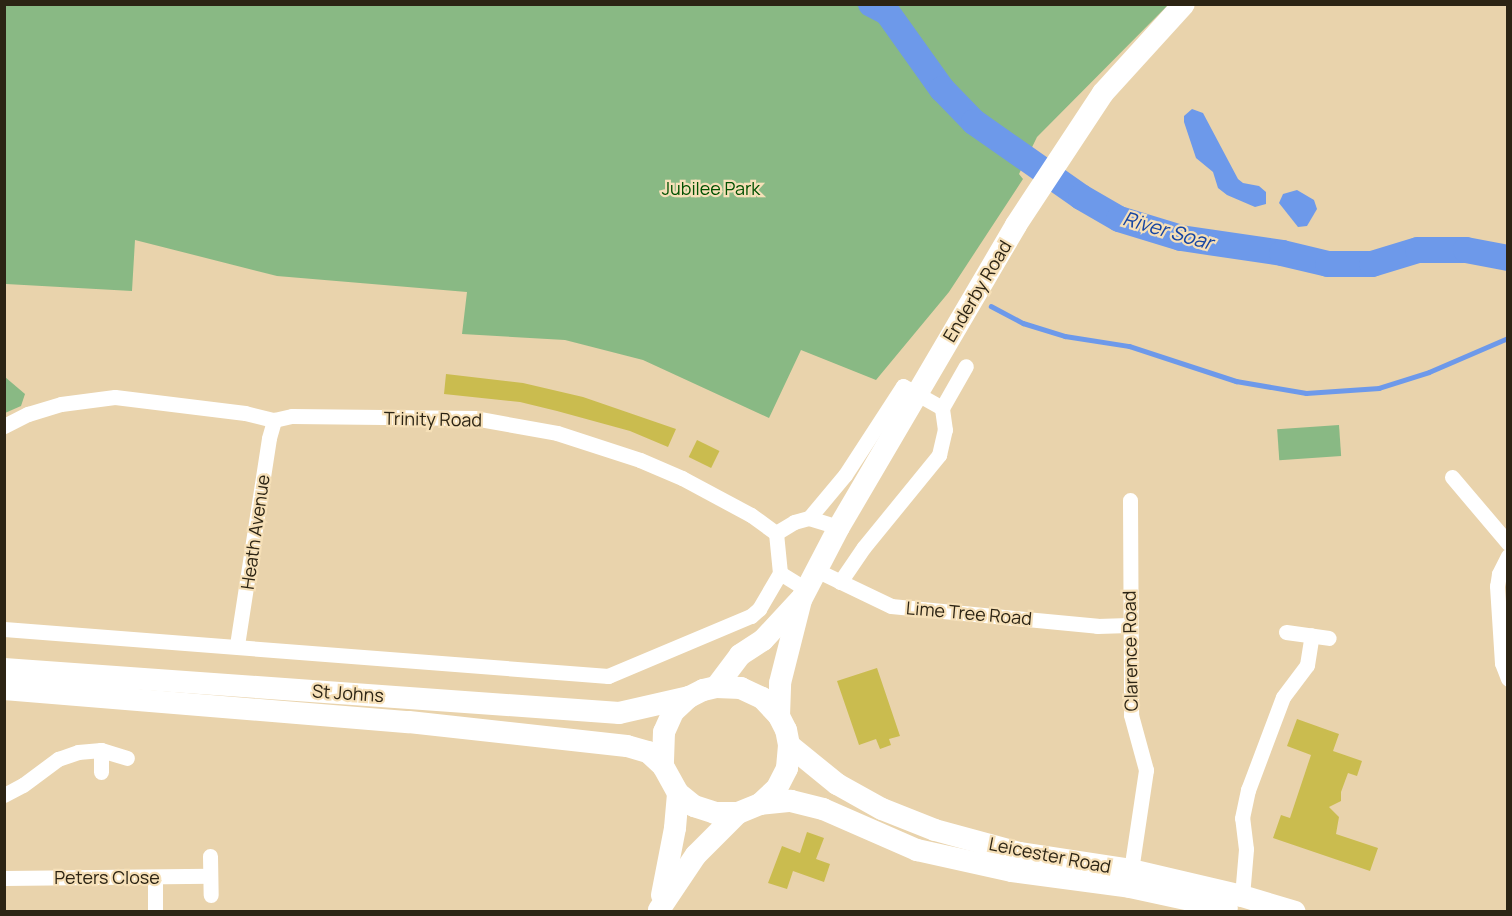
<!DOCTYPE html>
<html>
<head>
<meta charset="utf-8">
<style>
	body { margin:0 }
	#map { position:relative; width:1512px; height:916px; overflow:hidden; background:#e9d3ac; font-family:Manrope,sans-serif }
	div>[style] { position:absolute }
	.green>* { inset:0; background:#89b984; transform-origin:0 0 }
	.water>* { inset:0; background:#6d99ea }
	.stream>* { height:4.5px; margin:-2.25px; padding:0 2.25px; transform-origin:2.25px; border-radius:2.25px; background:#6d99ea }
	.river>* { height:26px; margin:-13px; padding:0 13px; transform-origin:13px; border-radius:13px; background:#6d99ea }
	.building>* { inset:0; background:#cabc4f; transform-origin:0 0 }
	.minor>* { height:15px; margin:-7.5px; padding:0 7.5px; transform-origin:7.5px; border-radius:7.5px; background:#fff }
	.secondary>* { height:22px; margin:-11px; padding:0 11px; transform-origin:11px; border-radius:11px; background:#fff }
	span { translate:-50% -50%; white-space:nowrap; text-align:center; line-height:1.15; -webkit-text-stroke:4.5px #f6e0b8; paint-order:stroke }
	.park-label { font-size:18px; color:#015000 }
	.street-label { font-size:18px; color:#2c2414 }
	.water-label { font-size:20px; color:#1645a2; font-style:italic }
	.frame { position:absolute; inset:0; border:6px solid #2c2414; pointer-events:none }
</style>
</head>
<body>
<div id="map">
	<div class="green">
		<i style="clip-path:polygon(5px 5px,1168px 5px,1037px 137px,1019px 174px,1023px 179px,949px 292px,876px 380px,801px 350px,769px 418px,643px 360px,565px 340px,462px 334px,467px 292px,277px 276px,135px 240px,132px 291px,6px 284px)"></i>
		<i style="clip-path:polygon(5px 377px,25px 394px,21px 406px,5px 413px)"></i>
		<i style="left:1339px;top:425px;width:31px;height:62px;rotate:86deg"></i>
	</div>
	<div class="water">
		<i style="clip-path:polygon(1192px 109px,1203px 113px,1238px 179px,1243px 183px,1259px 186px,1266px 192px,1266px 204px,1255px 207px,1227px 195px,1218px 188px,1213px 172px,1196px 158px,1184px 122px,1184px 116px)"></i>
		<i style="clip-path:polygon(1297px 190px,1314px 200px,1317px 209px,1307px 226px,1298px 227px,1279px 203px,1283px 194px)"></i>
	</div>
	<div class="stream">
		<i style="left:991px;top:306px;width:36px;rotate:28deg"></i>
		<i style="left:1023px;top:323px;width:44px;rotate:17.2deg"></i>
		<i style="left:1065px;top:336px;width:65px;rotate:8.9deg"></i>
		<i style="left:1129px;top:346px;width:113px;rotate:18.1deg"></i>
		<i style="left:1236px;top:381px;width:71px;rotate:9.7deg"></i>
		<i style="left:1306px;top:393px;width:73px;rotate:-3.9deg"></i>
		<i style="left:1379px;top:388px;width:52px;rotate:-17.7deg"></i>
		<i style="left:1429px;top:372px;width:86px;rotate:-23.3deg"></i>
	</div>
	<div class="river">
		<i style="left:871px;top:4px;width:18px;rotate:27deg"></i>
		<i style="left:887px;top:12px;width:95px;rotate:54.5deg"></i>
		<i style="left:942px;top:89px;width:46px;rotate:45.9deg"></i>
		<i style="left:974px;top:122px;width:131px;rotate:35deg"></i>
		<i style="left:1081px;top:197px;width:44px;rotate:30.1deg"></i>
		<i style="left:1119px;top:219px;width:65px;rotate:17deg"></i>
		<i style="left:1181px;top:238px;width:102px;rotate:8.4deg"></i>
		<i style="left:1282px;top:253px;width:47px;rotate:13.4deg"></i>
		<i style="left:1328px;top:264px;width:44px"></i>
		<i style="left:1372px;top:264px;width:48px;rotate:-16.9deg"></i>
		<i style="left:1418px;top:250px;width:48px"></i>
		<i style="left:1466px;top:250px;width:43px;rotate:10.8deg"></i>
	</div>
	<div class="building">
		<i style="clip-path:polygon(446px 374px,523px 383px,583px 397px,676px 429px,668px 447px,630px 431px,557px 411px,520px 402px,444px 394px)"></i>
		<i style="left:697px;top:440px;width:25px;height:19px;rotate:26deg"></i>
		<i style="clip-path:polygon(877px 668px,900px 736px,889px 739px,891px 745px,880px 749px,876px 739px,859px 745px,837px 681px)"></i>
		<i style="clip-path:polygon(1297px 719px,1339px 734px,1333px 751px,1362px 761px,1357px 776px,1348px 773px,1341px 792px,1341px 801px,1329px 807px,1339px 817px,1336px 834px,1378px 848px,1370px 871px,1273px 838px,1281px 815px,1290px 818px,1311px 755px,1287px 746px)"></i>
		<i style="clip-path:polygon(807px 832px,824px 838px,816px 859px,830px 864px,824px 882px,793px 871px,787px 889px,768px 883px,782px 846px,800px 853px)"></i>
	</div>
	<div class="minor">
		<i style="left:4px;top:426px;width:27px;rotate:-27deg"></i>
		<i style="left:28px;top:414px;width:34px;rotate:-17deg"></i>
		<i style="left:61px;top:404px;width:54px;rotate:-7.4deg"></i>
		<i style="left:115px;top:397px;width:131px;rotate:7deg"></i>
		<i style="left:245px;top:413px;width:30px;rotate:14deg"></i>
		<i style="left:274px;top:420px;width:18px;rotate:-13deg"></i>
		<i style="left:292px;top:416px;width:182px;rotate:0.6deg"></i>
		<i style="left:474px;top:418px;width:84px;rotate:10.2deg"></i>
		<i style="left:557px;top:433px;width:87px;rotate:18deg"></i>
		<i style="left:640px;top:460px;width:46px;rotate:23.2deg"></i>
		<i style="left:682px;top:478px;width:78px;rotate:28.2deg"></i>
		<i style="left:751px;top:515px;width:31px;rotate:36deg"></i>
		<i style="left:1452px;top:477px;width:87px;rotate:49.7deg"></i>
		<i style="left:1130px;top:500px;width:215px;rotate:89.7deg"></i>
		<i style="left:1131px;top:715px;width:57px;rotate:74.7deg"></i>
		<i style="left:1146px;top:770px;width:101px;rotate:98.5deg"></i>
		<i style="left:809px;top:518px;width:56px;rotate:-50.1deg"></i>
		<i style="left:845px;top:475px;width:106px;rotate:-56.9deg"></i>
		<i style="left:903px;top:386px;width:45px;rotate:29.4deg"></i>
		<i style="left:776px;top:533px;width:21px;rotate:-31deg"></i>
		<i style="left:794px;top:522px;width:16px;rotate:-15deg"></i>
		<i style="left:809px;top:518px;width:31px;rotate:17deg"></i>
		<i style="left:1508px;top:556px;width:20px;rotate:117deg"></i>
		<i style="left:1499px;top:574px;width:12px;rotate:99deg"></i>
		<i style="left:1497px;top:586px;width:77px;rotate:86.3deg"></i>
		<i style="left:1502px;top:663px;width:17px;rotate:69deg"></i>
		<i style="left:816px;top:570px;width:83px;rotate:25.6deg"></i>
		<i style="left:891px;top:606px;width:207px;rotate:5.5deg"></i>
		<i style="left:1097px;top:626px;width:32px;rotate:-2deg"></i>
		<i style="left:780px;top:573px;width:31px;rotate:32deg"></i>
		<i style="left:840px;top:582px;width:42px;rotate:-55.6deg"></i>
		<i style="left:864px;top:547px;width:119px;rotate:-50.8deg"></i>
		<i style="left:939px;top:455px;width:26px;rotate:-77deg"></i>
		<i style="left:945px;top:430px;width:22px;rotate:-98deg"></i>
		<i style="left:942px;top:408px;width:48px;rotate:-60.3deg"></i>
		<i style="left:4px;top:629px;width:606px;rotate:4.45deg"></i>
		<i style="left:608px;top:676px;width:155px;rotate:-22.8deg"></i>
		<i style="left:751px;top:616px;width:11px;rotate:-41deg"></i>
		<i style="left:759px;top:609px;width:42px;rotate:-59.7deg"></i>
		<i style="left:780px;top:573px;width:40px;rotate:-95.7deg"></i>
		<i style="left:1286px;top:632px;width:43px;rotate:7.9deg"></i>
		<i style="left:237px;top:645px;width:209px;rotate:-81.2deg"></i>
		<i style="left:269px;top:438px;width:19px;rotate:-74deg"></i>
		<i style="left:101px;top:772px;width:22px;rotate:-90deg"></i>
		<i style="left:4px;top:795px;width:21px;rotate:-28deg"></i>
		<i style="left:23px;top:785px;width:44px;rotate:-36.6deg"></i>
		<i style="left:58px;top:759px;width:21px;rotate:-19deg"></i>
		<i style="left:78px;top:752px;width:23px;rotate:-5deg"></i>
		<i style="left:101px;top:750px;width:27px;rotate:17deg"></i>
		<i style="left:210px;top:856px;width:39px;rotate:89deg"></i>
		<i style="left:155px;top:877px;width:35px;rotate:90deg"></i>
		<i style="left:4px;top:878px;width:206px;rotate:-0.6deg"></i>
		<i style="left:1242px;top:896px;width:47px;rotate:-85.1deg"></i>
		<i style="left:1246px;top:849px;width:31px;rotate:-97deg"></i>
		<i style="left:1242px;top:818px;width:29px;rotate:-78deg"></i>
		<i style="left:1248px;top:790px;width:99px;rotate:-69.4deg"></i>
		<i style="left:1283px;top:697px;width:40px;rotate:-53deg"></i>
		<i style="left:1307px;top:665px;width:30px;rotate:-81deg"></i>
	</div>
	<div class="secondary">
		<i style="left:4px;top:669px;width:617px;rotate:4.09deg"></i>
		<i style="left:619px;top:713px;width:72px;rotate:-12.9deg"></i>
		<i style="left:716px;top:687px;width:40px;rotate:-53deg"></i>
		<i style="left:740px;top:655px;width:27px;rotate:-33deg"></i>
		<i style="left:763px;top:640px;width:54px;rotate:-47.2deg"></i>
		<i style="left:4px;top:689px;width:406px;rotate:4.7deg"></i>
		<i style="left:409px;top:722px;width:219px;rotate:6.3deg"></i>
		<i style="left:627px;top:746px;width:22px;rotate:16deg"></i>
		<i style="left:648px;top:752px;width:21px;rotate:43deg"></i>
		<i style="left:779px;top:716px;width:33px;rotate:-88deg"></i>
		<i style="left:780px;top:683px;width:86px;rotate:-75.8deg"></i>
		<i style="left:801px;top:600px;width:82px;rotate:-62.5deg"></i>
		<i style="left:839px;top:527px;width:350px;rotate:-59.6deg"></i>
		<i style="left:1016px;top:225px;width:158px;rotate:-56.6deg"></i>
		<i style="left:1103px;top:93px;width:120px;rotate:-47.7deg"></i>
		<i style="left:789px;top:745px;width:62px;rotate:39.1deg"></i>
		<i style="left:837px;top:784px;width:51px;rotate:29.1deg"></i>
		<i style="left:882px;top:809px;width:57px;rotate:21.6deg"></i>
		<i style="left:935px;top:830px;width:87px;rotate:15.3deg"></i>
		<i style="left:1019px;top:853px;width:113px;rotate:8.6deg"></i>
		<i style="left:1131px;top:870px;width:114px;rotate:13.2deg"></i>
		<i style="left:1242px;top:896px;width:55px;rotate:16.8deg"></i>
		<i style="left:760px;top:804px;width:31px;rotate:-6deg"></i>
		<i style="left:791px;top:801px;width:33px;rotate:14deg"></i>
		<i style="left:823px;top:809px;width:103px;rotate:23.6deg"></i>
		<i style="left:917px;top:850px;width:97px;rotate:12.5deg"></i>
		<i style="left:1012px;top:871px;width:119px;rotate:7.7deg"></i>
		<i style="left:1130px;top:887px;width:99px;rotate:12.2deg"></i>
		<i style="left:662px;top:895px;width:68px;rotate:-79deg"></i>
		<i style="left:675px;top:828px;width:35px;rotate:-85deg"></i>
		<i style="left:659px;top:910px;width:66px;rotate:-56.1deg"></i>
		<i style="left:696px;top:855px;width:59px;rotate:-45deg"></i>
		<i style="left:738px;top:813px;width:24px;rotate:-22deg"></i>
		<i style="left:760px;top:804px;width:23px;rotate:-43deg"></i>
		<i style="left:777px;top:788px;width:22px;rotate:-63deg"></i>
		<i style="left:787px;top:768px;width:23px;rotate:-85deg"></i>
		<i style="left:789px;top:745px;width:15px;rotate:-101deg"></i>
		<i style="left:786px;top:730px;width:16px;rotate:-117deg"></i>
		<i style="left:779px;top:716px;width:25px;rotate:-133deg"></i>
		<i style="left:762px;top:698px;width:23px;rotate:-155deg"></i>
		<i style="left:741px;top:688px;width:25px;rotate:-178deg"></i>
		<i style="left:716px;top:687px;width:13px;rotate:167deg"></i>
		<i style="left:703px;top:690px;width:16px;rotate:153deg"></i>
		<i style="left:689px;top:697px;width:22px;rotate:137deg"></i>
		<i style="left:673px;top:712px;width:22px;rotate:114deg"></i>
		<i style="left:664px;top:732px;width:34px;rotate:92deg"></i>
		<i style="left:663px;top:766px;width:31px;rotate:61deg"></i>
		<i style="left:678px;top:793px;width:21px;rotate:39deg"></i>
		<i style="left:694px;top:806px;width:22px;rotate:18deg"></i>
		<i style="left:715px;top:813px;width:23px"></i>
	</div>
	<div class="park-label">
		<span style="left:711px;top:188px">Jubilee Park</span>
	</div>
	<div class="street-label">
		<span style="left:977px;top:291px;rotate:-59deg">Enderby Road</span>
		<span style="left:433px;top:419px;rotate:1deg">Trinity Road</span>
		<span style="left:255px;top:532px;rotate:-82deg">Heath Avenue</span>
		<span style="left:969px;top:613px;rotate:5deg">Lime Tree Road</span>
		<span style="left:1130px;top:651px;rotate:-91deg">Clarence Road</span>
		<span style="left:348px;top:693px;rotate:4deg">St Johns</span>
		<span style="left:1050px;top:855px;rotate:11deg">Leicester Road</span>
		<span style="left:107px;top:877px">Peters Close</span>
	</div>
	<div class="water-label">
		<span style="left:1168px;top:230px;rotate:16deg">River Soar</span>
	</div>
	<div class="frame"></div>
</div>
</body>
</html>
